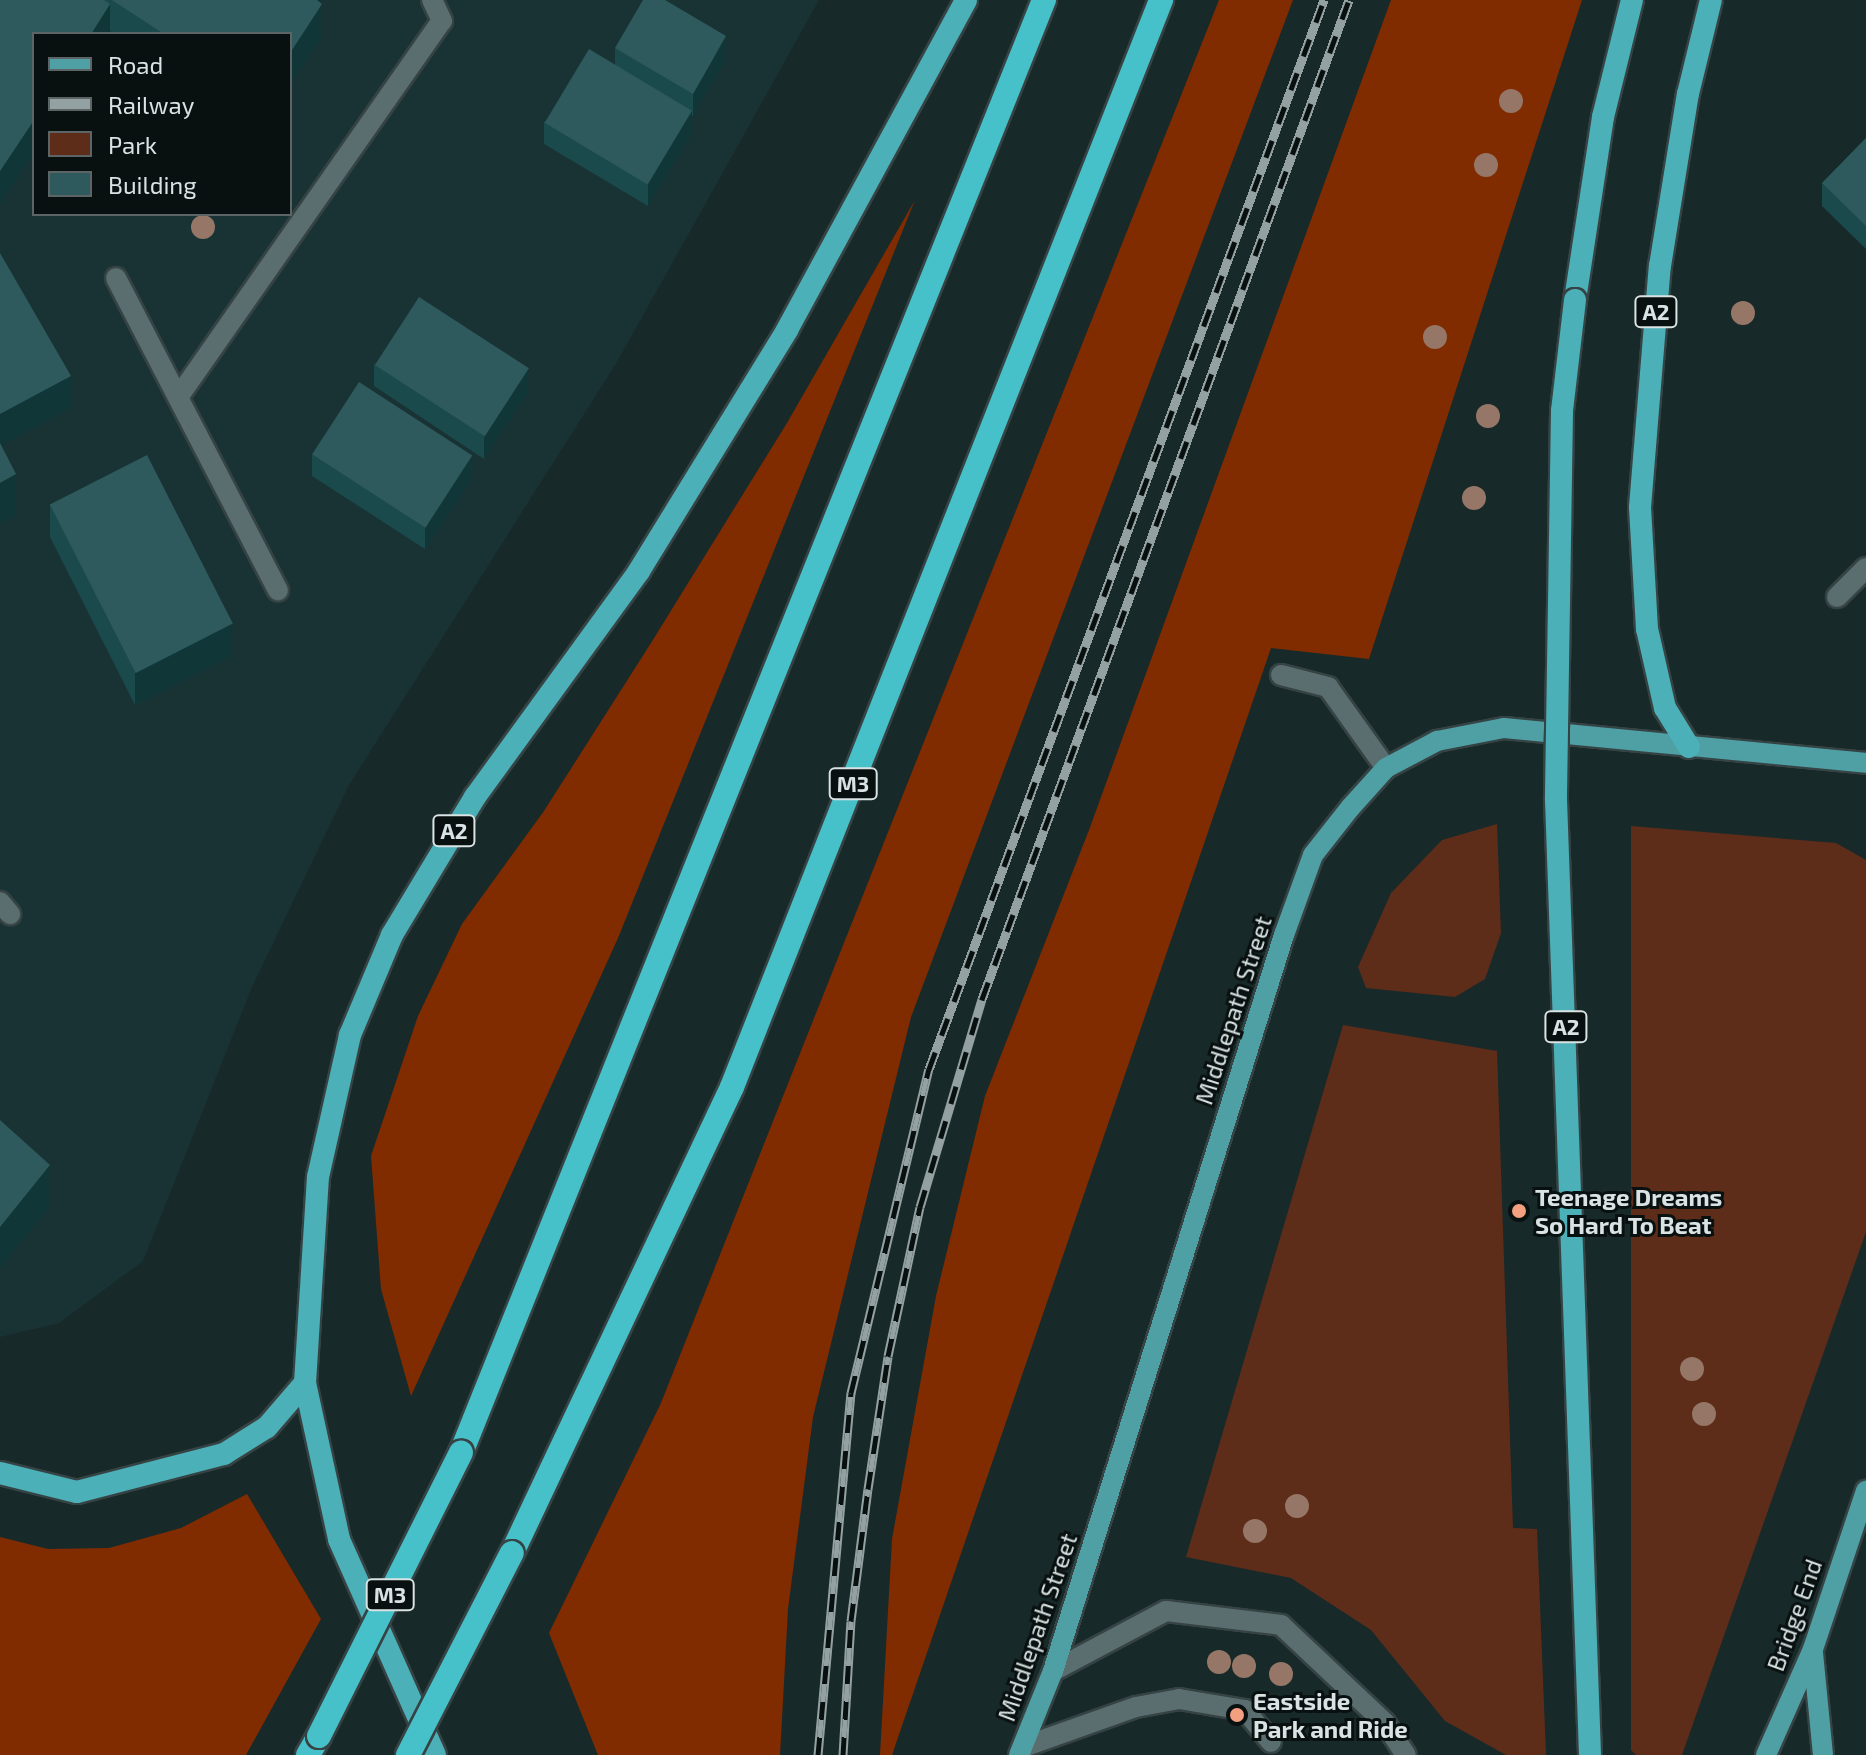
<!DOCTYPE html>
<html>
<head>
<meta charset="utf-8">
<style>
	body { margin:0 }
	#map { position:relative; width:1866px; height:1755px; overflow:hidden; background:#18292a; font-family:"Exo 2",sans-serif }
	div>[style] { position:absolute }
	.built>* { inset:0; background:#193335 }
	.green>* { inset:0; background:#5d2d1a }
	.forest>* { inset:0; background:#802c00 }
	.roads { filter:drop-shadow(2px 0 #364344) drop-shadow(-2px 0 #364344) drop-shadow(0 2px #364344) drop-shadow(0 -2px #364344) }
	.service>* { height:20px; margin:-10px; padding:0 10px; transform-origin:10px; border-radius:10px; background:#5b6e6f }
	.primary>* { height:20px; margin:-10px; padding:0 10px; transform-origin:10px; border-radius:10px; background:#4fa0a5 }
	.trunk>* { height:22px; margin:-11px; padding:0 11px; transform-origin:11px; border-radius:11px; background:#4bb0b7 }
	.motorway>* { height:24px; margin:-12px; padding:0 12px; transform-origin:12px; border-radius:12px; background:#47c1c9 }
	.rail>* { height:9px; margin-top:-4.5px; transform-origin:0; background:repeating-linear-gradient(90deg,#091010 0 18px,#94a1a2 0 36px); box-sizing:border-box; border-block:2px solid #94a1a2 }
	.bridges { filter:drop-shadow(2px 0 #364344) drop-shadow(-2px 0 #364344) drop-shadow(0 2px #364344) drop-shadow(0 -2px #364344) }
	.trunk-bridge>* { height:22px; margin:-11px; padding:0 11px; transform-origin:11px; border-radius:11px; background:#4bb0b7 }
	.motorway-bridge>* { height:24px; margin:-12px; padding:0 12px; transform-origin:12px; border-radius:12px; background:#47c1c9 }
	.trees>* { width:24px; height:24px; margin:-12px; border-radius:50%; background:#967667 }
	.wall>* { inset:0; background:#1a4a4c }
	.shaded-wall>* { inset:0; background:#113638 }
	.building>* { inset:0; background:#2f5a5d; transform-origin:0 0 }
	.dots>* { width:22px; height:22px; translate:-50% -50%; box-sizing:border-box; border:4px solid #091010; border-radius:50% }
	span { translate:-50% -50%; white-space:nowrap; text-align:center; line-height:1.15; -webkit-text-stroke:6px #091010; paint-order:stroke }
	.shield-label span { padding:2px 6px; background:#091010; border:2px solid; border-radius:6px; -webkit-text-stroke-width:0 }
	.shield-label { font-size:22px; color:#d9e3e4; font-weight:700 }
	.street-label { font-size:24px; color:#d9e3e4 }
	.poi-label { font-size:24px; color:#d9e3e4; font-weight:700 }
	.left { translate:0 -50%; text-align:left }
	.legend { position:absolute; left:32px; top:32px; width:260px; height:184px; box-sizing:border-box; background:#091010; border:2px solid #5c6465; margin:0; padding:10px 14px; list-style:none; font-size:24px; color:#d9e3e4 }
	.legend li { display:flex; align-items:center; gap:16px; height:40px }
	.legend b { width:40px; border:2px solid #5c6465 }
</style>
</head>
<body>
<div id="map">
	<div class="built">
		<i style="clip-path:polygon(evenodd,0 0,819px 0,617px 362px,349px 785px,252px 987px,143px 1261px,59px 1323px,0 1337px,0 0,34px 34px,290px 34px,290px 214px,34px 214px,34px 34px)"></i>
	</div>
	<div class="green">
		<i style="clip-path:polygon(1497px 824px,1501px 933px,1485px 979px,1455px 997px,1366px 988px,1358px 967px,1391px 893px,1442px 840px)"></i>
		<i style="clip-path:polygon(1631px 826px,1836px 843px,1866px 860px,1866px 1232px,1682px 1755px,1636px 1755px,1631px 1750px)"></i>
		<i style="clip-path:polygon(1343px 1025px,1497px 1051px,1513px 1528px,1537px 1529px,1546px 1755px,1506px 1755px,1445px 1721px,1371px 1630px,1291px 1578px,1186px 1557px)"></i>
	</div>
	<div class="forest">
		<i style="clip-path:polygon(1219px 0,1293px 0,911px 1017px,813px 1417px,788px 1609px,780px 1755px,598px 1755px,549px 1633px,661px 1403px)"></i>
		<i style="clip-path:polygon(1391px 0,1582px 0,1369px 659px,1271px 648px,892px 1755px,880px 1755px,892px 1539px,936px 1296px,985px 1096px,1089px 830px)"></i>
		<i style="clip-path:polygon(915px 200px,618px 938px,411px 1396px,381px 1289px,371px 1156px,418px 1016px,462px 924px,544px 811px,651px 643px,787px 423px)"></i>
		<i style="clip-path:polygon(247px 1494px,321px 1619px,246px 1755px,0 1755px,0 1537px,48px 1549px,109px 1548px,181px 1528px)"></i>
	</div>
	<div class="roads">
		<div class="service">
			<i style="left:116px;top:278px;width:352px;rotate:62.6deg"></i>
			<i style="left:179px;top:396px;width:458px;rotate:-55deg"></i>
			<i style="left:442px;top:21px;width:23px;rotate:-115deg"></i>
			<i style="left:1837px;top:597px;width:41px;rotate:-45deg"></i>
			<i style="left:1281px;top:675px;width:49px;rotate:14.3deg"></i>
			<i style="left:1328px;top:687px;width:100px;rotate:54.4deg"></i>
			<i style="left:0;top:902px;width:16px;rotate:50deg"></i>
			<i style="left:1053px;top:1671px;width:128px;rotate:-28deg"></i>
			<i style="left:1166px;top:1611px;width:116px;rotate:6.9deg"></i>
			<i style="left:1281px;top:1625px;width:143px;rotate:43.3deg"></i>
			<i style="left:1385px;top:1723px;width:38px;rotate:57deg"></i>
			<i style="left:1023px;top:1747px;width:120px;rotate:-19.5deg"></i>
			<i style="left:1136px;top:1707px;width:44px;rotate:-10.5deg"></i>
			<i style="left:1179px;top:1699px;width:67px;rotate:9.5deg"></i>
			<i style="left:1245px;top:1710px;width:41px;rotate:50.9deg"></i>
		</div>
		<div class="primary">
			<i style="left:1813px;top:1653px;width:102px;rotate:84.4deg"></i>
			<i style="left:1019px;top:1755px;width:91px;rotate:-68deg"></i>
			<i style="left:1053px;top:1671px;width:771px;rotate:-72.58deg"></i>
			<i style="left:1284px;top:935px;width:85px;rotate:-70.1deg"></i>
			<i style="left:1313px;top:855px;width:60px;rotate:-51.8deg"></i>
			<i style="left:1350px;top:808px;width:54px;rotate:-48deg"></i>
			<i style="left:1386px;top:768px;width:58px;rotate:-27.9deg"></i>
			<i style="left:1437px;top:741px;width:68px;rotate:-11deg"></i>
			<i style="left:1504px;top:728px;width:364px;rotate:5.5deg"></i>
			<i style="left:1766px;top:1755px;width:116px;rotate:-66.1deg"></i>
			<i style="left:1813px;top:1649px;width:167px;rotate:-71.5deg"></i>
		</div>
		<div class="trunk">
			<i style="left:1575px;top:300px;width:185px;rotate:-81.3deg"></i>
			<i style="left:1603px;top:117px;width:121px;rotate:-76.1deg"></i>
			<i style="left:1689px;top:747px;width:46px;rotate:-121.6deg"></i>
			<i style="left:1665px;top:708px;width:81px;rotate:-102.8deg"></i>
			<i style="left:1647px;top:629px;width:122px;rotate:-93.3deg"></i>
			<i style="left:1640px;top:507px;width:242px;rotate:-85.3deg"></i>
			<i style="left:1660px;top:266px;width:174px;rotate:-80.8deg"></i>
			<i style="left:1688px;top:94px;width:97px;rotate:-76.3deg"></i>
			<i style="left:0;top:1473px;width:79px;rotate:13.9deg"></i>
			<i style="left:77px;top:1492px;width:152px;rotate:-14.5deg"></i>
			<i style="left:224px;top:1454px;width:51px;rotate:-32.1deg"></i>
			<i style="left:267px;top:1427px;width:58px;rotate:-49.2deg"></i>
			<i style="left:435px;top:1755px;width:236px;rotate:-114deg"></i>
			<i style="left:339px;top:1539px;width:160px;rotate:-102.3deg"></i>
			<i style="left:305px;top:1383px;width:206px;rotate:-86.4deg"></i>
			<i style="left:318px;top:1177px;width:146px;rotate:-77.3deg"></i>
			<i style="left:350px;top:1035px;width:108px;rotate:-67.2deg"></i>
			<i style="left:392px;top:935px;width:161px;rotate:-59deg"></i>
			<i style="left:475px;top:797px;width:279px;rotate:-54deg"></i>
			<i style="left:639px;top:571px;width:283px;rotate:-58.4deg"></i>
			<i style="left:787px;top:330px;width:375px;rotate:-61.5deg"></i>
		</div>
		<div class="motorway">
			<i style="left:461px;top:1453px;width:1566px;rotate:-68.14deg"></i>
			<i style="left:512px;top:1553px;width:515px;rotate:-64.73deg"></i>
			<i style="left:732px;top:1087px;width:1169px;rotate:-68.46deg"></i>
			<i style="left:308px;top:1755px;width:22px;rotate:-60deg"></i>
		</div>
	</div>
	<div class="rail">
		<i style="left:818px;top:1755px;width:364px;rotate:-84.8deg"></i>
		<i style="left:851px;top:1393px;width:333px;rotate:-76.5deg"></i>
		<i style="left:929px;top:1069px;width:1140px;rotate:-69.72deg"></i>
		<i style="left:843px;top:1755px;width:134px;rotate:-86.6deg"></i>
		<i style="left:851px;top:1621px;width:133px;rotate:-82.7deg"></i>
		<i style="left:868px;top:1489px;width:134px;rotate:-81.4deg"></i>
		<i style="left:888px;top:1356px;width:152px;rotate:-77.9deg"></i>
		<i style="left:920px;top:1207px;width:217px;rotate:-73.4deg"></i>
		<i style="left:982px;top:999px;width:1064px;rotate:-69.83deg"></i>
	</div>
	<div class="bridges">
		<div class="trunk-bridge">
			<i style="left:1575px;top:300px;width:112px;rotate:96.7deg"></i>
			<i style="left:1562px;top:411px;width:389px;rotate:90.9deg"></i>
			<i style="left:1556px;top:800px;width:956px;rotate:87.96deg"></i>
		</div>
		<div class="motorway-bridge">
			<i style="left:319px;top:1736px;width:317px;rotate:-63.4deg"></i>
			<i style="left:408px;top:1755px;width:227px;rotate:-62.8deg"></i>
		</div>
	</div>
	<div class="trees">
		<i style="left:1511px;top:101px"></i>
		<i style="left:1486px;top:165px"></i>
		<i style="left:203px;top:227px"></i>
		<i style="left:1743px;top:313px"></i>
		<i style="left:1435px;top:337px"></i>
		<i style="left:1488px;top:416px"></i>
		<i style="left:1474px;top:498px"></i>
		<i style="left:1692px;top:1369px"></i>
		<i style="left:1704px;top:1414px"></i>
		<i style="left:1297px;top:1506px"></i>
		<i style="left:1255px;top:1531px"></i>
		<i style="left:1219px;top:1662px"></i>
		<i style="left:1244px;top:1666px"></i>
		<i style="left:1281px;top:1674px"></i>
	</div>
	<div class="wall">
		<i style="clip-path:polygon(0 0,317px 0,322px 36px,290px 85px,290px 34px,115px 34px,110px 31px,110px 34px,34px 34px,34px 152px,0 204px)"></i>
		<i style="clip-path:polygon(615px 48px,726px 58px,693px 116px,692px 116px,692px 133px,648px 206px,544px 144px,544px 122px,615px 65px)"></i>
		<i style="clip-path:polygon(1866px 138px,1866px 249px,1822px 206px,1822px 183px)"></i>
		<i style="clip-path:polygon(374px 364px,528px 392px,484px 459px,374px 386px)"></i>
		<i style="clip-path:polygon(312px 454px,472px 479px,425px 549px,312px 476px)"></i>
		<i style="clip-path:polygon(50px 504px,232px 656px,135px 705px,50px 537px)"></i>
	</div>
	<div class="shaded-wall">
		<i style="clip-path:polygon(110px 4px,110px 34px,91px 34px)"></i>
		<i style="clip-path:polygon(322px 4px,322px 36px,290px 85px,290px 53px)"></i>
		<i style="clip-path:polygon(726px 36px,726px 58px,693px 116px,693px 94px)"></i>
		<i style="clip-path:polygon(692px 111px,692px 133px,648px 206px,648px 184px)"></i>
		<i style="clip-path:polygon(34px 120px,34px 152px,0 204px,0 171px)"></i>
		<i style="clip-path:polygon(528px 369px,528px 392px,484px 459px,484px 437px)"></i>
		<i style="clip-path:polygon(71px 376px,71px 408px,0 446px,0 414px)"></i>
		<i style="clip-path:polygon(472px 456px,472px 479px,425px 549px,425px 527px)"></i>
		<i style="clip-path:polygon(16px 474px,16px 515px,0 524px,0 483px)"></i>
		<i style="clip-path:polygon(232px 624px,232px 656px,135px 705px,135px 673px)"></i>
		<i style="clip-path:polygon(50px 1165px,50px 1206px,0 1268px,0 1227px)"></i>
	</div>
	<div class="building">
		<i style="clip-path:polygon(0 0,104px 0,110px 4px,91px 34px,34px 34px,34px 120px,0 171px)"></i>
		<i style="clip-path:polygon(112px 0,317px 0,322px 4px,290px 53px,290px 34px,164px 34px)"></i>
		<i style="clip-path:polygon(643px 0,665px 0,726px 36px,693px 94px,615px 48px)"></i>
		<i style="left:589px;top:49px;width:120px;height:86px;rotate:31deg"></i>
		<i style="clip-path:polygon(1866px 138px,1866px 226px,1822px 183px)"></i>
		<i style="clip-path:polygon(0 253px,71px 376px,0 414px)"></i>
		<i style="left:419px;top:297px;width:131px;height:81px;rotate:33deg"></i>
		<i style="left:359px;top:382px;width:135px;height:86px;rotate:33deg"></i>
		<i style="clip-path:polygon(0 443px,16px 474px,0 483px)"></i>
		<i style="left:147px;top:455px;width:189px;height:109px;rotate:63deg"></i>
		<i style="clip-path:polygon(0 1120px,50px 1165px,0 1227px)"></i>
	</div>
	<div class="dots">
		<i style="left:1519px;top:1211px;background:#f2a080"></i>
		<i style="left:1237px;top:1715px;background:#f2a080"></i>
	</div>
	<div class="shield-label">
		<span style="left:1656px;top:312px">A2</span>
		<span style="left:853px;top:784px">M3</span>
		<span style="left:454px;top:831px">A2</span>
		<span style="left:1566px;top:1027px">A2</span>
		<span style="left:390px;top:1595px">M3</span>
	</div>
	<div class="street-label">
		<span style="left:1233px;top:1010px;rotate:-72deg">Middlepath Street</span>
		<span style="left:1794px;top:1615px;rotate:-70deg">Bridge End</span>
		<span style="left:1037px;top:1627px;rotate:-71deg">Middlepath Street</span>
	</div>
	<div class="poi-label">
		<span class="left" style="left:1535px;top:1211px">Teenage Dreams<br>So Hard To Beat</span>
		<span class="left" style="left:1253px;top:1715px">Eastside<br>Park and Ride</span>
	</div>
	<ul class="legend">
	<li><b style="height:10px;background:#4fa0a5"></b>Road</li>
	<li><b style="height:10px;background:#94a1a2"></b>Railway</li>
	<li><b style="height:22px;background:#5d2d1a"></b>Park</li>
	<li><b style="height:22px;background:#2f5a5d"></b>Building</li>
	</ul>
</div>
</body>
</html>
